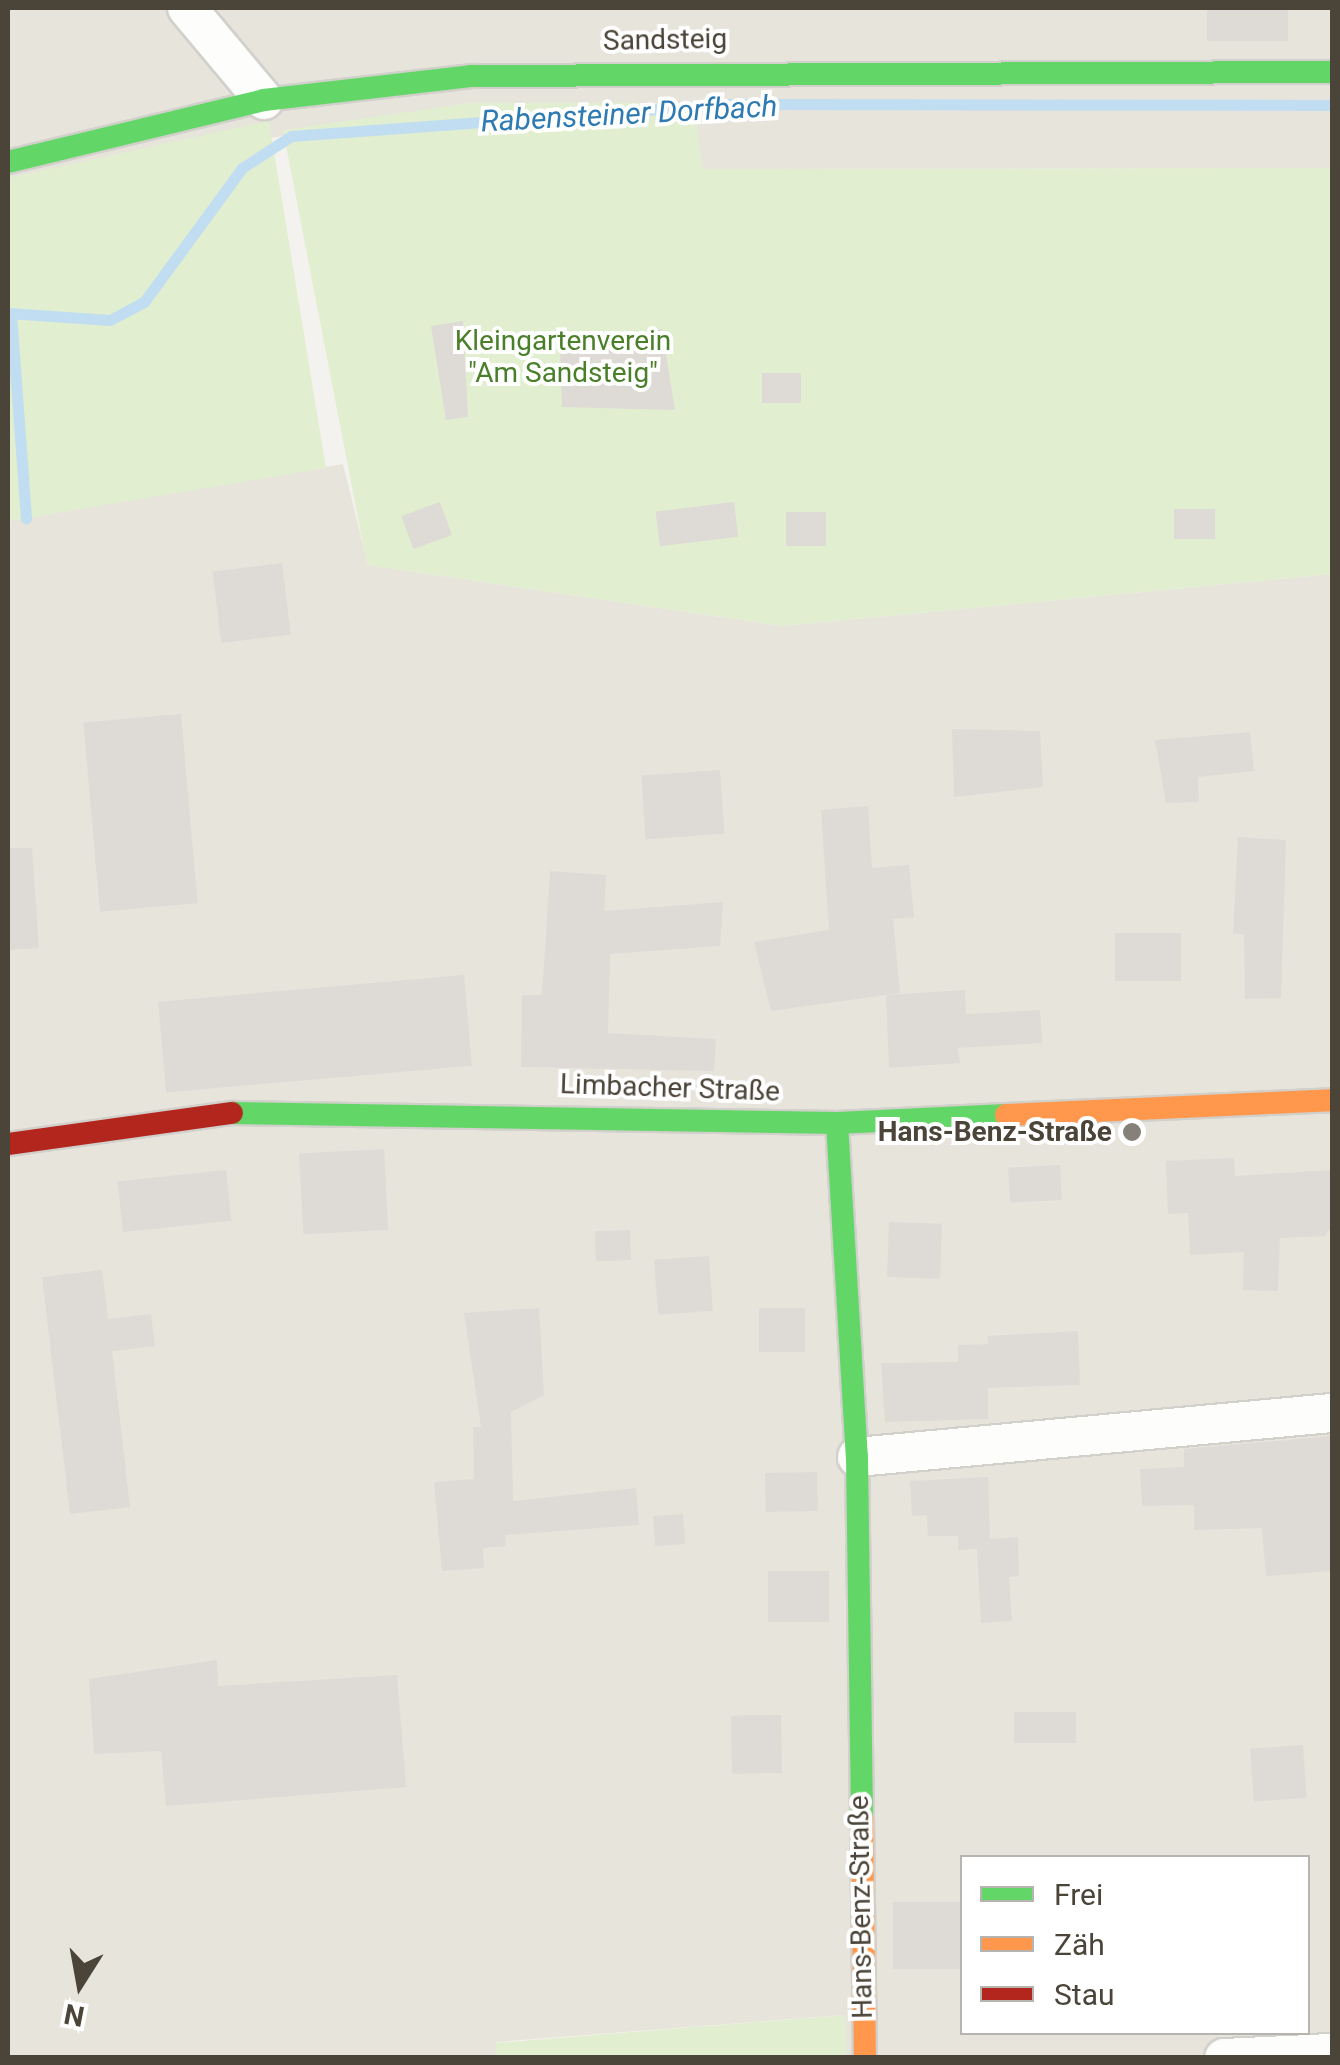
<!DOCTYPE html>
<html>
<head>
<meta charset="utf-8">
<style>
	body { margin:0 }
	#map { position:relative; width:1340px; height:2065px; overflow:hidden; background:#f4f2ee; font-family:Roboto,sans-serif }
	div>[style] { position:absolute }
	.residential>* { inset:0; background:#e7e4dc }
	.green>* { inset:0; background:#e1eecf }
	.stream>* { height:11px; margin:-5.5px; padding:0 5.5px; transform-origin:5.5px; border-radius:5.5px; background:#c0ddf1 }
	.building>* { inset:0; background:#dedbd6; transform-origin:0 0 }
	.roads { filter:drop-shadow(2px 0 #d2d0cb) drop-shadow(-2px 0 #d2d0cb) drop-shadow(0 2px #d2d0cb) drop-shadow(0 -2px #d2d0cb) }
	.street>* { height:38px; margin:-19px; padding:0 19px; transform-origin:19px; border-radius:19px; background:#fdfdfc }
	.fast>* { height:22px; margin:-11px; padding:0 11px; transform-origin:11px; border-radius:11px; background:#63d668 }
	.slow>* { height:22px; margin:-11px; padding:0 11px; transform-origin:11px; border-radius:11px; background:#ff974d }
	.jam>* { height:22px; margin:-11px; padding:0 11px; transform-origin:11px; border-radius:11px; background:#b3261e }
	.dots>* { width:28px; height:28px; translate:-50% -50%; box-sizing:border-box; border:5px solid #fff; border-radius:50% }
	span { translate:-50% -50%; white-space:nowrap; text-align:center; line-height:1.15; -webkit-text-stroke:8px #fff; paint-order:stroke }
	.street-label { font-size:28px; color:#4b4439 }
	.park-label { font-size:28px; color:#4a7f2a }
	.poi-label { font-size:28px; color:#4b4439; font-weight:700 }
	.right { translate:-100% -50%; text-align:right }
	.water-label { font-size:30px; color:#2e7ab2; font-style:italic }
	.frame { position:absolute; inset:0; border:10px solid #4b4439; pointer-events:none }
	.legend { position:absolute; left:960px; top:1855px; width:350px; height:180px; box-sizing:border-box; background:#fff; border:2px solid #b7b4b0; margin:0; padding:12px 18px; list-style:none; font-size:30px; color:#4b4439 }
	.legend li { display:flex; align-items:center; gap:20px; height:50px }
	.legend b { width:50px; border:2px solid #b7b4b0 }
	.north { position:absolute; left:30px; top:1935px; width:100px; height:100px; -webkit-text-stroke:8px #fff; paint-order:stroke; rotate:191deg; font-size:28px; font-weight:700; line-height:40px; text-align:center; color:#4b4439 }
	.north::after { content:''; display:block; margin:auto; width:35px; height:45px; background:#4b4439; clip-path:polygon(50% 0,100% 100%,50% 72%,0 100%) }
</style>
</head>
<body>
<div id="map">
	<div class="residential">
		<i style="clip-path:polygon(8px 8px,1332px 8px,1332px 168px,702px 169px,693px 103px,471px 103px,8px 184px)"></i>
		<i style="clip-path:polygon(evenodd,343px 464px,368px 565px,782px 626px,1332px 574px,1332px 2057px,847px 2057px,844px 2015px,496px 2042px,496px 2057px,8px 2057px,8px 521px,343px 464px,962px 1858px,1308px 1858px,1308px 2032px,962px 2032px,962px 1858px)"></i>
	</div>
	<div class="green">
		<i style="clip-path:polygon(471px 103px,693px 103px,703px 169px,1332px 168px,1332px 574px,782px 626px,367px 565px,283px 130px)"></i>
		<i style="clip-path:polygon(269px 121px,326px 468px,8px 521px,8px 178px)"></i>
		<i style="clip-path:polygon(845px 2015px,847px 2057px,496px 2058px,495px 2043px)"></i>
	</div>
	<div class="stream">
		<i style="left:8px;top:313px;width:102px;rotate:3.9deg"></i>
		<i style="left:110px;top:320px;width:38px;rotate:-28deg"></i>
		<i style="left:144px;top:302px;width:166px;rotate:-53.8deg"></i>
		<i style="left:242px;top:168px;width:59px;rotate:-33.1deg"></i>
		<i style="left:291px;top:136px;width:436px;rotate:-4.2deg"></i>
		<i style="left:726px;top:104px;width:606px;rotate:0.09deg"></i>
		<i style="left:11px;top:314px;width:205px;rotate:85.8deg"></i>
	</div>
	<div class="building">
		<i style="left:1207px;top:8px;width:81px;height:33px"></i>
		<i style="clip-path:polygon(463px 321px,468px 417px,446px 420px,431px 326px)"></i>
		<i style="clip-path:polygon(662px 329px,675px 410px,562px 407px,560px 349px,631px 345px,629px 335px)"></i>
		<i style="left:762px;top:373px;width:39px;height:30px"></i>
		<i style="left:440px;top:502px;width:35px;height:41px;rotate:70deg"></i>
		<i style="left:734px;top:502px;width:35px;height:79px;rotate:83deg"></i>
		<i style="left:1174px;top:509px;width:41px;height:30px"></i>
		<i style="left:786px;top:512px;width:40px;height:34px"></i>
		<i style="left:282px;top:563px;width:72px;height:70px;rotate:83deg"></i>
		<i style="left:181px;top:714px;width:190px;height:98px;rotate:85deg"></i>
		<i style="clip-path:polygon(952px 729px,1040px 731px,1043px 787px,954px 797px)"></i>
		<i style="clip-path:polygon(1250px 732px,1254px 771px,1198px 777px,1199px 802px,1166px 803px,1155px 740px)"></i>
		<i style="left:720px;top:770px;width:64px;height:79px;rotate:86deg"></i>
		<i style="clip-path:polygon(868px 806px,872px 868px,909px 865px,914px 917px,893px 919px,900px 993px,771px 1011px,754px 942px,829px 930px,821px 810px)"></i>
		<i style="clip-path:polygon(1238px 837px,1286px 840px,1281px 998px,1245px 999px,1244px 934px,1233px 934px)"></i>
		<i style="clip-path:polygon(8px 848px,32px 848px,39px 948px,8px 950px)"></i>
		<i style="clip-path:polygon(550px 871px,606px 875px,604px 911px,723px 902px,720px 946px,610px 954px,608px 1033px,716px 1039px,714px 1071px,521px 1067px,522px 995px,542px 995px)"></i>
		<i style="left:1115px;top:933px;width:66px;height:48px"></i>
		<i style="left:464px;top:975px;width:91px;height:307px;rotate:85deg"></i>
		<i style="clip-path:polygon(965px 990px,966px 1014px,1040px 1010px,1042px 1043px,958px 1048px,960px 1063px,889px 1068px,886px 995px)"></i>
		<i style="left:384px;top:1149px;width:81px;height:85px;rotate:87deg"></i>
		<i style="clip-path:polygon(1234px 1158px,1235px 1176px,1332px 1170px,1332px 1226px,1325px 1236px,1280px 1238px,1278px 1291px,1243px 1290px,1244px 1252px,1190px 1255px,1188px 1213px,1168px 1214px,1166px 1161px)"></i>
		<i style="left:1060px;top:1165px;width:35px;height:52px;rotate:87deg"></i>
		<i style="left:226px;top:1170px;width:51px;height:109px;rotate:84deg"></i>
		<i style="left:889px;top:1222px;width:53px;height:55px;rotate:2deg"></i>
		<i style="left:630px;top:1230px;width:30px;height:35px;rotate:88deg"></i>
		<i style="left:709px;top:1256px;width:55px;height:55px;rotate:86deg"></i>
		<i style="clip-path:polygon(102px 1270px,108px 1319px,151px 1314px,155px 1346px,112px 1351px,130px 1507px,70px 1514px,42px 1277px)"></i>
		<i style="clip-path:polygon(539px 1308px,544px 1395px,511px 1412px,513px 1501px,636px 1488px,639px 1525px,505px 1535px,506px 1546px,483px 1548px,484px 1568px,442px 1571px,434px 1482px,474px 1479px,473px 1427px,481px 1427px,464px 1313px)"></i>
		<i style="left:759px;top:1308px;width:46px;height:44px"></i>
		<i style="clip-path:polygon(1078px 1331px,1080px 1385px,988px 1388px,988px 1419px,885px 1422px,881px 1363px,958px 1362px,958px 1345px,988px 1344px,987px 1336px)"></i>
		<i style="clip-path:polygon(1332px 1436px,1332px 1571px,1266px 1576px,1262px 1528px,1194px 1530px,1194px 1505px,1142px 1506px,1140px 1469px,1184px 1467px,1184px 1449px)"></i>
		<i style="left:817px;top:1472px;width:39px;height:52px;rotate:89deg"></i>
		<i style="clip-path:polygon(988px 1477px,990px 1539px,1018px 1537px,1019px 1576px,1009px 1577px,1012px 1621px,981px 1623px,977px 1549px,958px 1550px,958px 1536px,928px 1536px,927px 1515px,912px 1516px,910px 1481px)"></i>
		<i style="left:683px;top:1514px;width:30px;height:30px;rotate:86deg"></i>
		<i style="left:829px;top:1571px;width:51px;height:61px;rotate:90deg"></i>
		<i style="clip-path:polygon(217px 1660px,218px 1686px,397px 1675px,406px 1787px,166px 1806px,161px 1751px,94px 1754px,89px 1679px)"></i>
		<i style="left:1014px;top:1712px;width:62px;height:31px"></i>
		<i style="left:781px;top:1715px;width:58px;height:50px;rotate:89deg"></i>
		<i style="left:1303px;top:1745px;width:53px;height:53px;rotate:86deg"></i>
		<i style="left:962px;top:1902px;width:67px;height:69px;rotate:90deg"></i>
	</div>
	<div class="roads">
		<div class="street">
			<i style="left:187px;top:8px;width:120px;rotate:50.1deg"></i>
			<i style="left:857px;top:1457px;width:477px;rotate:-5.3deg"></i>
			<i style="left:1224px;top:2058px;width:108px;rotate:-2.7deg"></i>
		</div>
		<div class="fast">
			<i style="left:8px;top:162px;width:263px;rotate:-13.6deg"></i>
			<i style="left:264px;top:100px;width:208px;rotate:-6.6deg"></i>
			<i style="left:471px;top:76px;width:861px;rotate:-0.27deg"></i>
			<i style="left:232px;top:1113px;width:605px;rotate:0.95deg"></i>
			<i style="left:837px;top:1123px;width:169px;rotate:-2.7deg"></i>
			<i style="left:837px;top:1123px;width:335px;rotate:86.6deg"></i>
			<i style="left:857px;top:1457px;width:362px;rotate:89.2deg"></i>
		</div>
		<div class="slow">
			<i style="left:1006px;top:1115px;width:326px;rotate:-2.6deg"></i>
			<i style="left:862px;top:1819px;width:239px;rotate:89.3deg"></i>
		</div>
		<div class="jam">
			<i style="left:8px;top:1144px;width:226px;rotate:-7.9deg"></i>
		</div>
	</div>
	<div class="dots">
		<i style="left:1132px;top:1132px;background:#868178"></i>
	</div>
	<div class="street-label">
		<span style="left:665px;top:40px;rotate:-1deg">Sandsteig</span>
		<span style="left:670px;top:1088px;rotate:2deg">Limbacher Straße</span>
		<span style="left:861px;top:1907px;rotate:-91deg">Hans-Benz-Straße</span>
	</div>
	<div class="park-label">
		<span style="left:563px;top:357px">Kleingartenverein<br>"Am Sandsteig"</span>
	</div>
	<div class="poi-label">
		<span class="right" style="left:1112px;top:1132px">Hans-Benz-Straße</span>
	</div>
	<div class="water-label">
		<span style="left:629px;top:114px;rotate:-3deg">Rabensteiner Dorfbach</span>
	</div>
	<div class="frame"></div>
	<ul class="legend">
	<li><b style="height:12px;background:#63d668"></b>Frei</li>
	<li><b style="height:12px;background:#ff974d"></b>Zäh</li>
	<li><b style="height:12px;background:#b3261e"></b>Stau</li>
	</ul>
	<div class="north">N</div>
</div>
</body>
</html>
